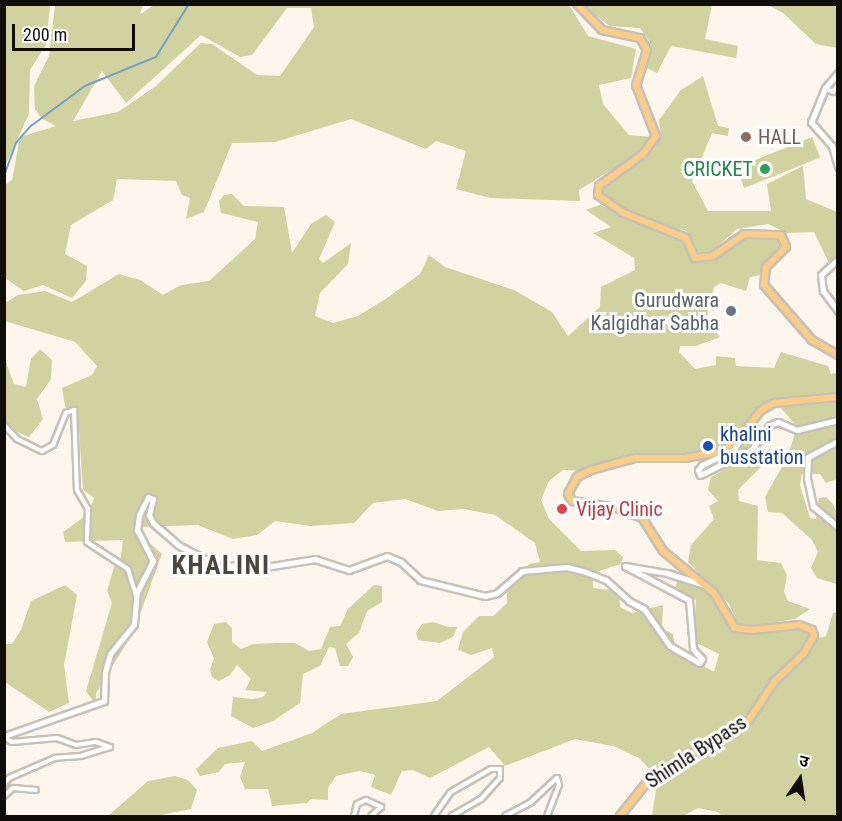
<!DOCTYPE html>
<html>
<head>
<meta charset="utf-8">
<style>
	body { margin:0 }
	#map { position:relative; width:842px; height:821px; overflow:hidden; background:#fdf6ec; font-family:"Roboto Condensed","Noto Sans Devanagari",sans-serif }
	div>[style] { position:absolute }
	.green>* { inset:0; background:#d0d39f; transform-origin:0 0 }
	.stream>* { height:1.5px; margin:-0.75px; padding:0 0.75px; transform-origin:0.75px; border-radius:0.75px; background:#789ec7 }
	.roads { filter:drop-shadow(2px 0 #c7c1b8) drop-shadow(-2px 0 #c7c1b8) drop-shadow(0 2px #c7c1b8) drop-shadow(0 -2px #c7c1b8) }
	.street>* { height:4px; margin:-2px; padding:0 2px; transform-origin:2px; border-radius:2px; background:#fff }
	.secondary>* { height:5px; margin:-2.5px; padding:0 2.5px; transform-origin:2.5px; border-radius:2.5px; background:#fff }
	.highway>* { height:6px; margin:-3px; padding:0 3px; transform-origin:3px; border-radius:3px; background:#fbcd87 }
	.dots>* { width:16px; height:16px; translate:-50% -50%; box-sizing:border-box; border:3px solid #fff; border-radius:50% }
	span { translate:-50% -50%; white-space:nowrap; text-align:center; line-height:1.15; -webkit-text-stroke:6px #fff; paint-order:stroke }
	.education-label { font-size:20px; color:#785e54 }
	.left { translate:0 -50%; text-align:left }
	.leisure-label { font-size:20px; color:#27864d }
	.right { translate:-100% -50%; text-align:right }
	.worship-label { font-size:20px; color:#5b616d }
	.transit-label { font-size:20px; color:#164399 }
	.health-label { font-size:20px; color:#be3a42 }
	.street-label { font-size:20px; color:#0f0d0a }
	.district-label { font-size:26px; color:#4c463f; font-weight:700; letter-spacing:1.5px }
	.frame { position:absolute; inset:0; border:6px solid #0f0d0a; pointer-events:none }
	.north { position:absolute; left:770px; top:749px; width:60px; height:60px; -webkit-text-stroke:4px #fff; paint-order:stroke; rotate:13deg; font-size:16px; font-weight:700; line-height:24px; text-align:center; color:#0f0d0a }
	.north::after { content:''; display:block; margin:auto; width:21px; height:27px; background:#0f0d0a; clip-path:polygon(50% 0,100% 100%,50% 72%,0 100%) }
	.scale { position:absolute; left:12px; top:24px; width:123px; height:27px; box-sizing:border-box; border:3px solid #0f0d0a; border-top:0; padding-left:8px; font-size:18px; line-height:21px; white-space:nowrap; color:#0f0d0a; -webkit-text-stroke:4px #fff; paint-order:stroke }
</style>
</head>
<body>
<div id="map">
	<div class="green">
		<i style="clip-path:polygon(5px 4px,50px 5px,46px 45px,30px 70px,29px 114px,5px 166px)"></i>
		<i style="clip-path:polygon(evenodd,156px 4px,569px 5px,588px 36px,636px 49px,631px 78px,599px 85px,603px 104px,629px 135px,652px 137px,648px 147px,579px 190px,580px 201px,490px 198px,456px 189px,466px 151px,436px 141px,426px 149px,351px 119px,275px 142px,232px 143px,204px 212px,186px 219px,190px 198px,182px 195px,176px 181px,117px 179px,113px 200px,71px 225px,65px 254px,87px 266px,86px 281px,72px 298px,43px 285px,24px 291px,5px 278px,4px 186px,12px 180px,20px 137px,56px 126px,41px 118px,35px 109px,34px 86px,49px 56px,55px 5px,143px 5px,140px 14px,156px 4px,287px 8px,311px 8px,314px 27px,280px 76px,257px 75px,212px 44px,201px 43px,156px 86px,118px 112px,73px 121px,102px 71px,126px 103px,201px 35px,240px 57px,252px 55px,287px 8px)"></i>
		<i style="clip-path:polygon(581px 5px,712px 5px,705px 39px,738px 46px,736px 58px,671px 46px,657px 73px,647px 68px,650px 42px,640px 28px,610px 26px)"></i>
		<i style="clip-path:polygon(768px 5px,837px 5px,837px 48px,816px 44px,783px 13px)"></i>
		<i style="clip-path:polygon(703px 76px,718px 126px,729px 128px,728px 136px,712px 133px,692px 181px,708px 211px,771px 211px,767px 184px,803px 166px,806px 199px,837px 212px,837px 254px,829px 263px,814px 232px,787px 233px,768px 224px,737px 229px,712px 251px,701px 253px,694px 249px,685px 230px,663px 227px,605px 198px,601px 192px,604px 186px,654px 149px,661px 136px,659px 120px,681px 90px)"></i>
		<i style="left:812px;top:137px;width:22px;height:82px;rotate:68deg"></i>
		<i style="clip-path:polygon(232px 194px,244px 206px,284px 207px,292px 253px,311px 224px,326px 215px,335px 222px,319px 259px,323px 263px,351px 243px,348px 264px,320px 293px,315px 316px,333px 323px,358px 316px,387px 298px,420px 274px,429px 255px,445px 267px,514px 290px,552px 312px,568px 336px,600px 307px,601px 287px,635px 270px,634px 258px,593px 233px,611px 227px,586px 210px,600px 205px,685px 239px,695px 259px,714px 257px,745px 236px,780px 237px,784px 247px,760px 275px,750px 277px,746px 291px,721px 283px,714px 287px,706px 320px,720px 337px,696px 346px,680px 346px,679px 352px,695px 369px,716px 365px,716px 356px,735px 358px,736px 366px,774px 368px,781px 352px,828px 366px,831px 374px,837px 373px,837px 479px,826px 483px,820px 474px,802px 474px,800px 485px,810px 518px,816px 519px,819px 498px,826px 497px,833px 504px,838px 516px,837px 584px,817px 578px,811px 568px,818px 552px,812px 540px,782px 513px,768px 512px,765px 497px,787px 458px,797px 427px,774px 400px,755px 413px,757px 430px,750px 448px,711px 464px,695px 452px,685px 457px,635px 457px,582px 471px,563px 470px,549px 481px,541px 500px,549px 519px,581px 551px,615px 550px,623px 557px,621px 564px,593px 573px,593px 588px,619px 591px,620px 607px,632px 613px,663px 605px,662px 629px,673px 634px,675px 648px,714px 672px,719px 654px,693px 641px,696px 600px,675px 588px,682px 568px,714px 594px,734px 629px,741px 632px,799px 626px,812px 631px,803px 652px,773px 681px,748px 719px,693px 757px,655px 775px,639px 758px,613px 746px,575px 739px,505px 766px,489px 747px,430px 778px,413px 770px,402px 771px,391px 795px,371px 787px,375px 775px,360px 771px,336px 776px,328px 788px,328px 800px,311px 799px,307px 803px,272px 806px,268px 789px,245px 789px,240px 777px,245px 762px,225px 764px,219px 772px,200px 776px,196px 769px,218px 748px,252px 741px,262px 751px,312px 733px,341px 714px,437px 701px,494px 657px,492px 648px,471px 655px,458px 650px,463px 632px,479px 616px,493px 616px,507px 603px,507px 593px,529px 564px,540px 562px,535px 543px,495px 515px,464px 509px,438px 511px,405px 499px,373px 503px,354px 523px,311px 526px,275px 521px,257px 535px,233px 539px,198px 525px,141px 527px,139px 534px,162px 554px,133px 633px,96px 693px,97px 707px,86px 691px,112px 603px,107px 591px,114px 567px,120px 562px,123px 540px,65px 542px,63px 532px,88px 514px,94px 498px,83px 490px,79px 431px,65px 406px,62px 388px,92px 375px,97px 366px,75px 342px,5px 321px,5px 303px,18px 295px,45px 291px,72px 302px,119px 274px,140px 280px,163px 295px,181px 285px,209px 281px,255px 239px,258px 222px,221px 213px,219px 201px,224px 195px)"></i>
		<i style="clip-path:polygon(40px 349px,52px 360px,51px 379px,37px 399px,43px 419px,29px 437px,5px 427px,4px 357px,14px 384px,26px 387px,31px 359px)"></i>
		<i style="clip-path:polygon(758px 452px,763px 465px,738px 490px,739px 501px,758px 506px,757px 560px,781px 563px,787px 575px,784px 592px,788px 601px,810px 609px,795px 619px,744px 627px,738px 624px,729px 604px,688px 562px,691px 545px,714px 519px,709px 506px,718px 501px,708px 490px,711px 477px)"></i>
		<i style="clip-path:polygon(65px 585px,77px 595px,64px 665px,69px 703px,49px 712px,5px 682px,5px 644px,12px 644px,21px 630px,31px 601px)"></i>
		<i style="clip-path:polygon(374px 585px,382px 586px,382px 602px,367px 611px,359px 633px,346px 644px,353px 657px,348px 666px,340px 666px,335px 648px,329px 647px,320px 666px,303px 674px,300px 703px,273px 721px,253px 728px,231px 716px,233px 697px,252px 699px,263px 697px,267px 692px,245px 690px,251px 679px,237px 665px,230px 675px,219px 681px,212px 677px,210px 670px,214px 658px,207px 642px,214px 624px,226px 622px,232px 628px,232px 642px,241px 649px,253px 644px,277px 643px,295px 643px,309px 651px,321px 649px,330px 627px,340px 626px,348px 609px)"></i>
		<i style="clip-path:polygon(837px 612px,837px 816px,722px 816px,718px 812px,698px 808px,683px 816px,652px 816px,658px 778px,696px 759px,750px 721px,775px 682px,816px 639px,826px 636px,833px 613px)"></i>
		<i style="clip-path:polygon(433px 622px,449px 627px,457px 627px,453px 637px,440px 643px,418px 640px,416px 633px,422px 624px)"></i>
		<i style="clip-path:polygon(175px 776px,188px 780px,197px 790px,191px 809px,156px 816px,108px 816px,148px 781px)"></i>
	</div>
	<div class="stream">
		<i style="left:4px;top:176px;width:35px;rotate:-70deg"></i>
		<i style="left:16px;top:143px;width:23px;rotate:-49deg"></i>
		<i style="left:31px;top:126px;width:67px;rotate:-36.5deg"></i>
		<i style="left:85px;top:86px;width:77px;rotate:-22.2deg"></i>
		<i style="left:156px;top:57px;width:62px;rotate:-58.1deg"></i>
	</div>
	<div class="roads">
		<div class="street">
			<i style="left:825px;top:88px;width:9px;rotate:27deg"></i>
			<i style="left:833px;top:92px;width:9px;rotate:-54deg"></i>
			<i style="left:4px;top:425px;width:19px;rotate:47deg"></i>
			<i style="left:17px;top:439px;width:28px;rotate:26deg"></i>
			<i style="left:42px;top:451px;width:13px;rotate:-29deg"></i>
			<i style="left:53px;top:445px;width:35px;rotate:-68deg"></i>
			<i style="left:66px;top:413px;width:9px;rotate:-21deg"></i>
			<i style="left:74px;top:410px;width:80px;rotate:87.9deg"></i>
			<i style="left:77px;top:490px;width:22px;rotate:60deg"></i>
			<i style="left:88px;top:509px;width:33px;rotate:92deg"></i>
			<i style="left:87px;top:542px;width:49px;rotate:33.4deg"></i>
			<i style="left:128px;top:569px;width:28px;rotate:73deg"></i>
			<i style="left:4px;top:737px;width:9px;rotate:32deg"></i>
			<i style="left:12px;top:742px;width:45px;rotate:-5.1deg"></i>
			<i style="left:57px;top:738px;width:20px;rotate:20deg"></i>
			<i style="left:76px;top:745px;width:20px;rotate:-9deg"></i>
			<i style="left:96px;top:742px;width:15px;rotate:20deg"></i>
			<i style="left:110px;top:747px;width:30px;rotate:163deg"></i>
			<i style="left:81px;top:756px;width:26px;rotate:176deg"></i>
			<i style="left:55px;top:758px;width:50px;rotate:156.5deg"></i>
			<i style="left:9px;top:778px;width:8px;rotate:130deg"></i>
			<i style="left:4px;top:796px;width:12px;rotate:-42deg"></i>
			<i style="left:13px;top:788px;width:23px;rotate:5deg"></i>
			<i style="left:354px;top:816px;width:12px;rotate:-76deg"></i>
			<i style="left:357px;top:804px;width:10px;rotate:-24deg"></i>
			<i style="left:366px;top:800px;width:17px;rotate:25deg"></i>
			<i style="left:381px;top:807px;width:13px;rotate:138deg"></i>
			<i style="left:434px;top:816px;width:29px;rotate:-55deg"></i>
			<i style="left:451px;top:792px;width:46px;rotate:-29.9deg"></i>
			<i style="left:491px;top:769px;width:9px"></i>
			<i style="left:500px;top:769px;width:9px;rotate:90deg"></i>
			<i style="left:500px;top:778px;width:28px;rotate:132deg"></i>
			<i style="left:481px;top:799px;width:34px;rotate:150deg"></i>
			<i style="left:505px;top:816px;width:30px;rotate:-28deg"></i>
			<i style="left:531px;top:802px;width:35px;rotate:-43deg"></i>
			<i style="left:557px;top:778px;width:7px;rotate:74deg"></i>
			<i style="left:559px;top:785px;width:33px;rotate:111deg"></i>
		</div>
		<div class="secondary">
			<i style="left:838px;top:73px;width:20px;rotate:131deg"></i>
			<i style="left:825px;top:88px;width:37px;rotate:112deg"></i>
			<i style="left:811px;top:122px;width:32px;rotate:49deg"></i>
			<i style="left:832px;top:146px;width:22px;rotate:74deg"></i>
			<i style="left:838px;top:259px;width:23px;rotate:137deg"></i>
			<i style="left:821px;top:275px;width:16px;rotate:83deg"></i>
			<i style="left:823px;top:291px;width:25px;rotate:53deg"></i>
			<i style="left:742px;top:436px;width:16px;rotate:120deg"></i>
			<i style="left:734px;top:450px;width:35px;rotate:155deg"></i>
			<i style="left:702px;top:465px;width:6px;rotate:129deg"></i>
			<i style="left:698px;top:470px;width:5px;rotate:68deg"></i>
			<i style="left:700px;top:475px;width:57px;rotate:-26.1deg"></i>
			<i style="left:751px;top:450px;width:31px;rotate:-53deg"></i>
			<i style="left:770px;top:425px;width:9px;rotate:-21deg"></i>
			<i style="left:778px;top:422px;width:21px;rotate:23deg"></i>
			<i style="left:797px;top:430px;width:42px;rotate:-13.7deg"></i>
			<i style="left:838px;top:441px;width:34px;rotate:152deg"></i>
			<i style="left:808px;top:457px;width:21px;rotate:93deg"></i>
			<i style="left:807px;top:478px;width:29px;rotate:78deg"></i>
			<i style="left:813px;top:506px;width:33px;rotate:40deg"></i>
			<i style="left:4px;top:736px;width:106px;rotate:-19.3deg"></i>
			<i style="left:104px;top:701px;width:29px;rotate:-88deg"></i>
			<i style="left:105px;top:672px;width:19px;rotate:-74deg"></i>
			<i style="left:110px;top:654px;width:38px;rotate:-51deg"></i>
			<i style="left:134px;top:624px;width:32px;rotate:-85deg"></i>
			<i style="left:137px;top:592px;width:35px;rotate:-63deg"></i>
			<i style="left:153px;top:561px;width:35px;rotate:-117deg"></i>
			<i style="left:137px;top:530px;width:15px;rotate:-82deg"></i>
			<i style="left:139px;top:515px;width:20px;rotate:-63deg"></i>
			<i style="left:148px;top:497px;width:5px;rotate:22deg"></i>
			<i style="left:153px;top:499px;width:16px;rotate:104deg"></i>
			<i style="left:149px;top:515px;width:9px;rotate:63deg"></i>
			<i style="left:153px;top:523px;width:33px;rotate:41deg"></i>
			<i style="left:178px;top:545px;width:50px;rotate:27.6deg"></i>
			<i style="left:222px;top:568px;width:17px;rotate:-13deg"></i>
			<i style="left:239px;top:564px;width:20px;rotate:11deg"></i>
			<i style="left:259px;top:568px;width:57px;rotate:-9.1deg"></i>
			<i style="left:315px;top:559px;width:36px;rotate:18deg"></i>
			<i style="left:349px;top:570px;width:40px;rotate:-20.2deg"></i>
			<i style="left:387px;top:556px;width:15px;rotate:23deg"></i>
			<i style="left:401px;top:562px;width:26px;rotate:43deg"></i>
			<i style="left:420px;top:580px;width:67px;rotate:13.8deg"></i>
			<i style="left:485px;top:596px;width:12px;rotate:-14deg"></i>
			<i style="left:497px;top:593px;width:33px;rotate:-41deg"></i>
			<i style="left:522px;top:571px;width:45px;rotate:-5.1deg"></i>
			<i style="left:567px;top:567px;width:20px;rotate:15deg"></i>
			<i style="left:586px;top:572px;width:22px;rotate:22deg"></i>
			<i style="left:606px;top:580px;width:31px;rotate:42deg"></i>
			<i style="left:629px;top:601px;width:17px;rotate:28deg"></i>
			<i style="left:644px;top:609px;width:45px;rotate:54.9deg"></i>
			<i style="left:670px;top:646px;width:34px;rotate:30deg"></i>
			<i style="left:699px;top:663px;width:5px;rotate:-53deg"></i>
			<i style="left:702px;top:659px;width:13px;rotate:-132deg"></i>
			<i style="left:693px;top:649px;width:49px;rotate:-94.7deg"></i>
			<i style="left:689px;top:600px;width:72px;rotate:-152deg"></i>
			<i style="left:625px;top:566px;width:43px;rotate:9.5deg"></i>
			<i style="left:667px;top:573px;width:38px;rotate:18deg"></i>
		</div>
		<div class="highway">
			<i style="left:577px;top:4px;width:36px;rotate:46deg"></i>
			<i style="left:602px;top:30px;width:39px;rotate:12deg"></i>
			<i style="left:640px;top:38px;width:14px;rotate:60deg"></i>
			<i style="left:647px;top:50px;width:37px;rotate:107deg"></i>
			<i style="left:636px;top:85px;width:55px;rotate:68.6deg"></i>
			<i style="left:656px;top:136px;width:22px;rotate:126deg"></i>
			<i style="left:643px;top:154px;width:54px;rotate:144deg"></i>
			<i style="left:599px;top:186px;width:9px;rotate:96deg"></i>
			<i style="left:598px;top:195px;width:32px;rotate:35deg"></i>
			<i style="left:624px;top:213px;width:67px;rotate:22deg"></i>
			<i style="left:686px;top:238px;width:22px;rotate:66deg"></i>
			<i style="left:695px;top:258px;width:18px;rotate:-6deg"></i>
			<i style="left:713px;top:256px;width:38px;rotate:-35deg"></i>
			<i style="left:744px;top:234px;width:37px;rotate:2deg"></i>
			<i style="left:781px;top:235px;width:13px;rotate:67deg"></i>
			<i style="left:786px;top:247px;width:28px;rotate:135deg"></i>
			<i style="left:766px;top:267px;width:18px;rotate:96deg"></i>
			<i style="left:764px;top:285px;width:73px;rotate:48.9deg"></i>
			<i style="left:812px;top:340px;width:30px;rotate:30deg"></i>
			<i style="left:620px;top:816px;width:51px;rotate:-51.3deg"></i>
			<i style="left:652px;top:776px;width:112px;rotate:-30deg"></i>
			<i style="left:749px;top:720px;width:45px;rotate:-56.7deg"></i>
			<i style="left:774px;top:682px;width:42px;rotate:-44deg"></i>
			<i style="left:804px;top:653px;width:20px;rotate:-60deg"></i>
			<i style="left:814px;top:636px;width:6px;rotate:-108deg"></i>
			<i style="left:812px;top:630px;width:14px;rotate:-159deg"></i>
			<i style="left:799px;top:625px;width:47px;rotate:173.9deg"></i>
			<i style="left:752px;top:630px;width:17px;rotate:-173deg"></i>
			<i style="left:735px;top:628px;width:41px;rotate:-121deg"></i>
			<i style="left:714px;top:593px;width:66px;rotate:-140.5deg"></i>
			<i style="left:663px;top:551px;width:39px;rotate:-122deg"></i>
			<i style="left:642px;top:518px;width:27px;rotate:-158deg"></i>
			<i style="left:617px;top:508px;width:46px;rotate:-171.2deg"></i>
			<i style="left:572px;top:501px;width:8px;rotate:-120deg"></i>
			<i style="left:568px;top:494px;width:19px;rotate:-62deg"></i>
			<i style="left:577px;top:477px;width:16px;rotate:-27deg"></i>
			<i style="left:591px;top:470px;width:46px;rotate:-15.3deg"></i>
			<i style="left:635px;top:458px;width:50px"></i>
			<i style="left:685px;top:458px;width:36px;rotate:-10deg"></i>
			<i style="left:720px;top:452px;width:23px;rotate:-34deg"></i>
			<i style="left:739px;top:439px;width:35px;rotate:-53deg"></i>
			<i style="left:760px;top:411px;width:16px;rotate:-30deg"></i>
			<i style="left:774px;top:403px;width:64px;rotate:-5.4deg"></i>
		</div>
	</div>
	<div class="dots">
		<i style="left:746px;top:137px;background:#8d6e63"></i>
		<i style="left:765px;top:169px;background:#2e9e5b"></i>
		<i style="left:731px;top:311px;background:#6b7280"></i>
		<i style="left:708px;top:446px;background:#1a4fb4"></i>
		<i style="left:562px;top:509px;background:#e0444e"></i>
	</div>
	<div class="education-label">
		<span class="left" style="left:758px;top:137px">HALL</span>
	</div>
	<div class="leisure-label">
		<span class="right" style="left:753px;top:169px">CRICKET</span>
	</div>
	<div class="worship-label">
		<span class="right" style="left:719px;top:312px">Gurudwara<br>Kalgidhar Sabha</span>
	</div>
	<div class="transit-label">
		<span class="left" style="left:720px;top:446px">khalini<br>busstation</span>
	</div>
	<div class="health-label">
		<span class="left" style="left:576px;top:509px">Vijay Clinic</span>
	</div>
	<div class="street-label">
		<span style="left:696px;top:752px;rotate:-33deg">Shimla Bypass</span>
	</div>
	<div class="district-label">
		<span style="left:221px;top:566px">KHALINI</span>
	</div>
	<div class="frame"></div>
	<div class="north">उ</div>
	<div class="scale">200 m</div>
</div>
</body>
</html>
